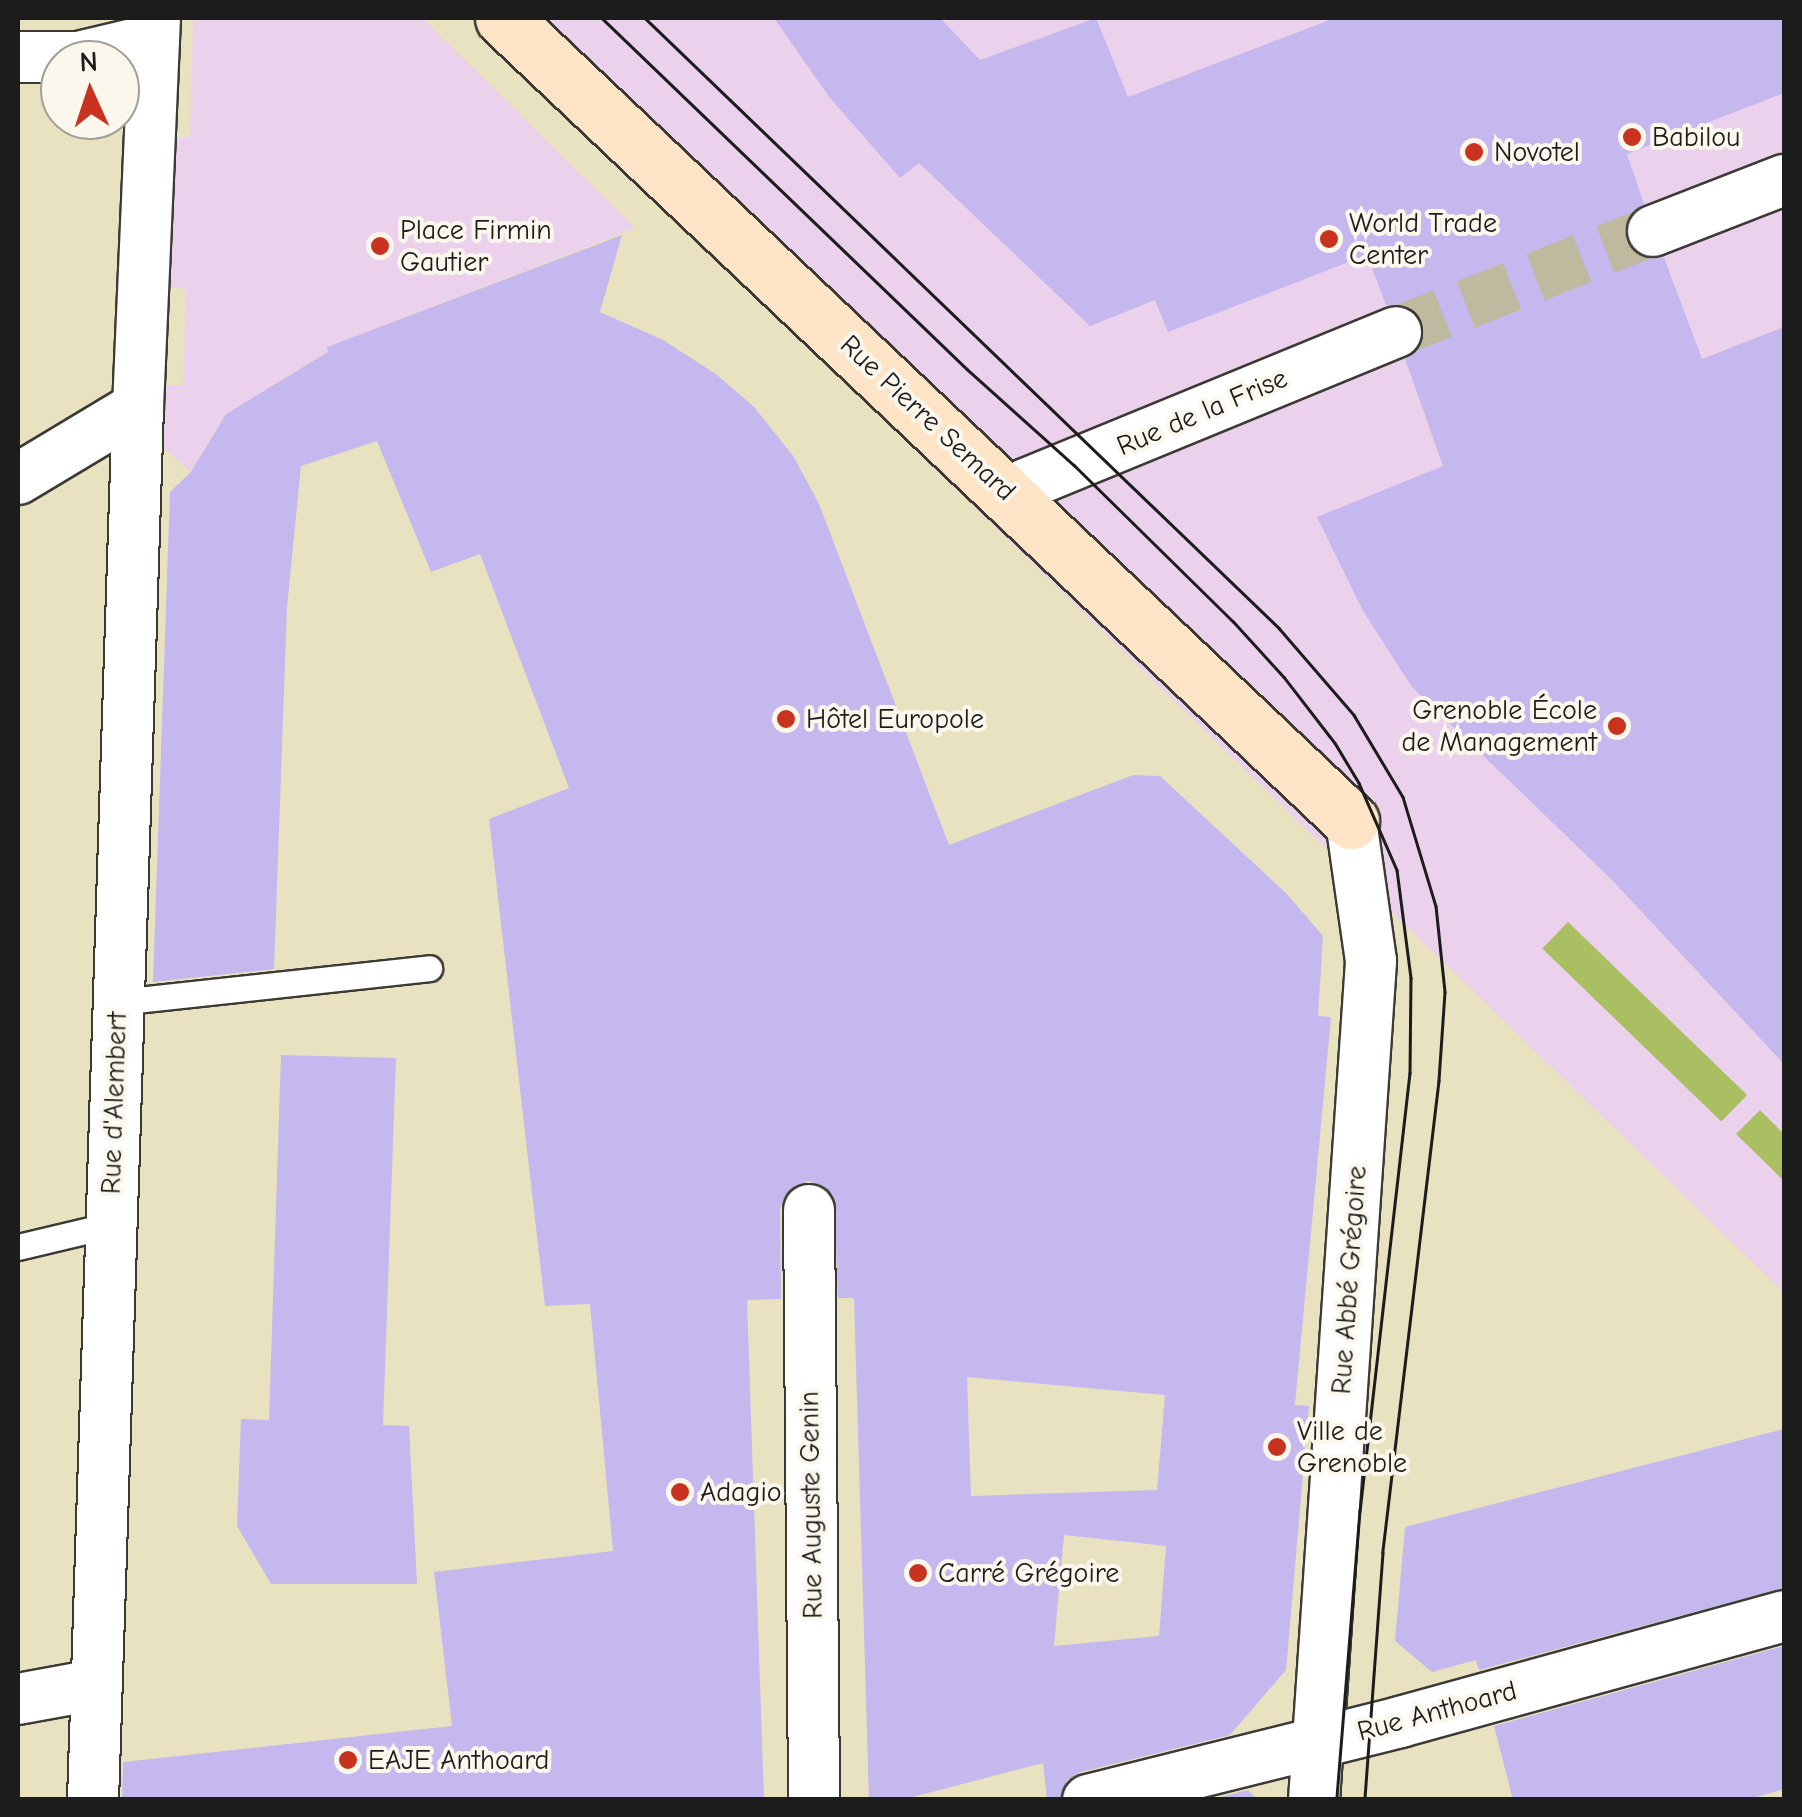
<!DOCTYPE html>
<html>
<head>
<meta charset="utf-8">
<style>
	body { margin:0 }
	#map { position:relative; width:1802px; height:1817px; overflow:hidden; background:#e8e2c0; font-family:"Comic Neue",sans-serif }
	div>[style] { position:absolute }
	.built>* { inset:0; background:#ebd1eb }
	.green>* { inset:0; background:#aabe62; transform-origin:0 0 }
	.building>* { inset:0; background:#c4b8ef }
	.street-tunnel>* { height:50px; margin-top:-25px; transform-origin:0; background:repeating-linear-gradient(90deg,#bfba9f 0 50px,transparent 0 75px) }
	.roads { filter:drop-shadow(2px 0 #3b3a35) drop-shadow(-2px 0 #3b3a35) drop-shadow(0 2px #3b3a35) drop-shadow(0 -2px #3b3a35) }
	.lane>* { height:25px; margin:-12.5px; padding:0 12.5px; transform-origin:12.5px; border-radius:12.5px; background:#fff }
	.street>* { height:50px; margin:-25px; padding:0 25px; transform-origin:25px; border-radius:25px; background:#fff }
	.secondary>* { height:55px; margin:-27.5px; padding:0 27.5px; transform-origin:27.5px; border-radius:27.5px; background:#fee4c6 }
	.tram>* { height:2.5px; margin:-1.25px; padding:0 1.25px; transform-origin:1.25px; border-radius:1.25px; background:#1c1c1c }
	.dots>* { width:28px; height:28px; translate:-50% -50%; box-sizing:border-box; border:5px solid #fbf7ec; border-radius:50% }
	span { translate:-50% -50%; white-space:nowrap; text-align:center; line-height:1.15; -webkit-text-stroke:8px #fbf7ec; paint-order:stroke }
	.poi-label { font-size:28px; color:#1c1c1c }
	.left { translate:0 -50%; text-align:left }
	.right { translate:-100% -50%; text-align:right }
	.street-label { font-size:28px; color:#1c1c1c }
	.frame { position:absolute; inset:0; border:20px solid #1c1c1c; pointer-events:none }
	.north { position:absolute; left:40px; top:40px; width:100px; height:100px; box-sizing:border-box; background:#fbf7ec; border:2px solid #a29f99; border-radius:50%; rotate:357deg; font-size:28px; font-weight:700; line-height:40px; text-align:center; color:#1c1c1c }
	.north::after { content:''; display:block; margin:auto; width:35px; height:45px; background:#c8321e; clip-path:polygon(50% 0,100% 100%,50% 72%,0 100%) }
</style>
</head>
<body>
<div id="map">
	<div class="built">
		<i style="clip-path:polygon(193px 18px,422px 18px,635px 228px,328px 347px,330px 357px,302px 368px,226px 414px,191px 472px,164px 448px,161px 426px,162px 385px,183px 385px,186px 289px,166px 287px,170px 138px,190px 138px)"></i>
		<i style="clip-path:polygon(471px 18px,1784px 18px,1784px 1293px)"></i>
	</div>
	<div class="green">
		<i style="left:1568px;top:922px;width:249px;height:37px;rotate:44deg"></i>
		<i style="clip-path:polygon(1760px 1110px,1784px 1134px,1784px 1181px,1736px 1134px)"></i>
	</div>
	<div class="building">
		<i style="clip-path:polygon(774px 18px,940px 18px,980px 60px,1096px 18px,1128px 97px,1335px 18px,1784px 18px,1784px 93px,1627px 154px,1644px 204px,1631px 212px,1625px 228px,1627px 242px,1636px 254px,1650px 259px,1664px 258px,1702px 359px,1784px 327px,1784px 1064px,1612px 880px,1412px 687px,1363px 611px,1317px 517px,1443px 466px,1405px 359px,1419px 349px,1423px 322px,1413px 309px,1386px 305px,1367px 255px,1168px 332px,1155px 300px,1090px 326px,919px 163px,900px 178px,830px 98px)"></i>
		<i style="clip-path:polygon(evenodd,622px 235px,600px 312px,663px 340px,716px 374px,754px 407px,794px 457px,819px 504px,949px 845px,1133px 775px,1160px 776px,1287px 894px,1323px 936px,1318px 1016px,1331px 1017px,1295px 1405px,1309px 1406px,1286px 1670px,1230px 1735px,1081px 1772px,1067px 1780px,1060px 1800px,1047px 1800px,1043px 1763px,901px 1800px,869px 1800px,854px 1298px,838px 1298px,834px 1196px,824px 1186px,808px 1181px,785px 1195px,780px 1209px,781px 1299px,747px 1300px,764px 1800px,122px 1800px,123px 1762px,452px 1726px,434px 1572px,613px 1551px,590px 1304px,545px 1306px,489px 819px,569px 788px,480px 554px,431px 572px,377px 441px,301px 466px,287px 607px,274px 969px,153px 982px,170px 492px,191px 472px,226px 414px,328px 352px,327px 347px,622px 235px,967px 1377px,1165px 1395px,1157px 1490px,971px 1496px,967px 1377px,622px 235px,1064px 1535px,1166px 1546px,1159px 1636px,1054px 1646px,1064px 1535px)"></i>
		<i style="clip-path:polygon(281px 1055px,396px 1058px,383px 1425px,409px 1426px,417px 1584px,271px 1584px,237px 1526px,241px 1419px,269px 1420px)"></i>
		<i style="clip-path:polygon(1784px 1429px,1784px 1588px,1479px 1670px,1476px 1660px,1432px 1672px,1395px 1641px,1405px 1527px)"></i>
		<i style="clip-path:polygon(1784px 1646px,1784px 1789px,1745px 1800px,1513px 1800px,1494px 1726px)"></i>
		<i style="clip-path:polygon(1248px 1790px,1258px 1800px,1209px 1800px)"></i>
	</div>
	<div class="street-tunnel">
		<i style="left:1396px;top:332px;width:276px;rotate:-21.5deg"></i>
	</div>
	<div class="roads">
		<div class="lane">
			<i style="left:118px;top:1002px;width:313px;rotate:-6.2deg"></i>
			<i style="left:18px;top:1247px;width:95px;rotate:-13.4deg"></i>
		</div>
		<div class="street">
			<i style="left:18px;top:57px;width:60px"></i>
			<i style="left:78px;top:57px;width:78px;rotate:-13.3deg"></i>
			<i style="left:1653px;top:231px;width:141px;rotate:-21.3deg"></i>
			<i style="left:18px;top:479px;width:140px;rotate:-31deg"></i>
			<i style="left:1010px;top:496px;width:20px;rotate:-37deg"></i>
			<i style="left:1026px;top:484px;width:400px;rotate:-22.3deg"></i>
			<i style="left:809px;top:1210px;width:590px;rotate:89.51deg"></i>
			<i style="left:18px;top:1699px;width:77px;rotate:-10.4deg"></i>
			<i style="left:93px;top:1800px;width:1394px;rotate:-88.15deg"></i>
			<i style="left:138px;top:407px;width:389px;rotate:-87.5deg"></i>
			<i style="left:1088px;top:1800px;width:322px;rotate:-14deg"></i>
			<i style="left:1400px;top:1722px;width:398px;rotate:-15.4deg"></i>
			<i style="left:1314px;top:1800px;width:841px;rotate:-86.11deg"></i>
			<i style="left:1371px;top:961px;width:141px;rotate:-98.1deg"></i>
		</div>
		<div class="secondary">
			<i style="left:503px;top:18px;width:1168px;rotate:43.44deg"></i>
		</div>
	</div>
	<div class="tram">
		<i style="left:602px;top:18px;width:506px;rotate:43.88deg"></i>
		<i style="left:967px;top:369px;width:144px;rotate:41.9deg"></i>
		<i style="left:1074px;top:465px;width:223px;rotate:44.5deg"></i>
		<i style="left:1233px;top:621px;width:76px;rotate:47.7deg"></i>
		<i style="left:1284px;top:677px;width:83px;rotate:52.3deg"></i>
		<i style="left:1335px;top:743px;width:47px;rotate:59deg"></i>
		<i style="left:1359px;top:783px;width:95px;rotate:66.4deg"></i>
		<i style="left:1397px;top:870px;width:109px;rotate:82.6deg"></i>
		<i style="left:1411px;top:978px;width:95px;rotate:90.6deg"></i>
		<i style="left:1410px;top:1073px;width:441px;rotate:96.5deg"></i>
		<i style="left:1360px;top:1511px;width:290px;rotate:94.6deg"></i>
		<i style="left:645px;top:18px;width:880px;rotate:43.89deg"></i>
		<i style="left:1279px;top:628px;width:115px;rotate:49.2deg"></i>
		<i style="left:1354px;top:715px;width:96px;rotate:59.1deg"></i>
		<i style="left:1403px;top:797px;width:114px;rotate:73.2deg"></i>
		<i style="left:1436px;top:906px;width:86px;rotate:84deg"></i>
		<i style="left:1445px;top:992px;width:89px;rotate:93.9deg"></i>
		<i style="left:1439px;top:1081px;width:475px;rotate:96.8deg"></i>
		<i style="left:1383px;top:1553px;width:248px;rotate:94.2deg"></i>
	</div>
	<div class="dots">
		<i style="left:1632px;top:137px;background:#c8321e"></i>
		<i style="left:1474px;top:152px;background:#c8321e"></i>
		<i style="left:1329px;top:239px;background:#c8321e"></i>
		<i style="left:380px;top:246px;background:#c8321e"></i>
		<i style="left:786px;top:719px;background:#c8321e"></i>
		<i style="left:1617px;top:726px;background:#c8321e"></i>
		<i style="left:1277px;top:1447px;background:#c8321e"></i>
		<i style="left:680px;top:1492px;background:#c8321e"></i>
		<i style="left:918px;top:1573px;background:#c8321e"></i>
		<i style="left:348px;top:1760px;background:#c8321e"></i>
	</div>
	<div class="poi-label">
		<span class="left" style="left:1652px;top:137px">Babilou</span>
		<span class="left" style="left:1494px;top:152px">Novotel</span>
		<span class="left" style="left:1349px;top:239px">World Trade<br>Center</span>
		<span class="left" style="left:400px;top:246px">Place Firmin<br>Gautier</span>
		<span class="right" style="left:1597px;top:726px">Grenoble École<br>de Management</span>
		<span class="left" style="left:806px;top:719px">Hôtel Europole</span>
		<span class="left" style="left:1297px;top:1447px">Ville de<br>Grenoble</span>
		<span class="left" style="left:700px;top:1492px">Adagio</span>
		<span class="left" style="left:938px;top:1573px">Carré Grégoire</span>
		<span class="left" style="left:368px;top:1760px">EAJE Anthoard</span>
	</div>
	<div class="street-label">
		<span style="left:1202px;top:412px;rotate:-23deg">Rue de la Frise</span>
		<span style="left:928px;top:418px;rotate:43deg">Rue Pierre Semard</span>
		<span style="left:114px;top:1103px;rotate:-88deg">Rue d'Alembert</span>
		<span style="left:1349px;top:1280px;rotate:-86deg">Rue Abbé Grégoire</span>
		<span style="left:811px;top:1505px;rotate:-91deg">Rue Auguste Genin</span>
		<span style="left:1437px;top:1711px;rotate:-15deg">Rue Anthoard</span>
	</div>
	<div class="frame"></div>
	<div class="north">N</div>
</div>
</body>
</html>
